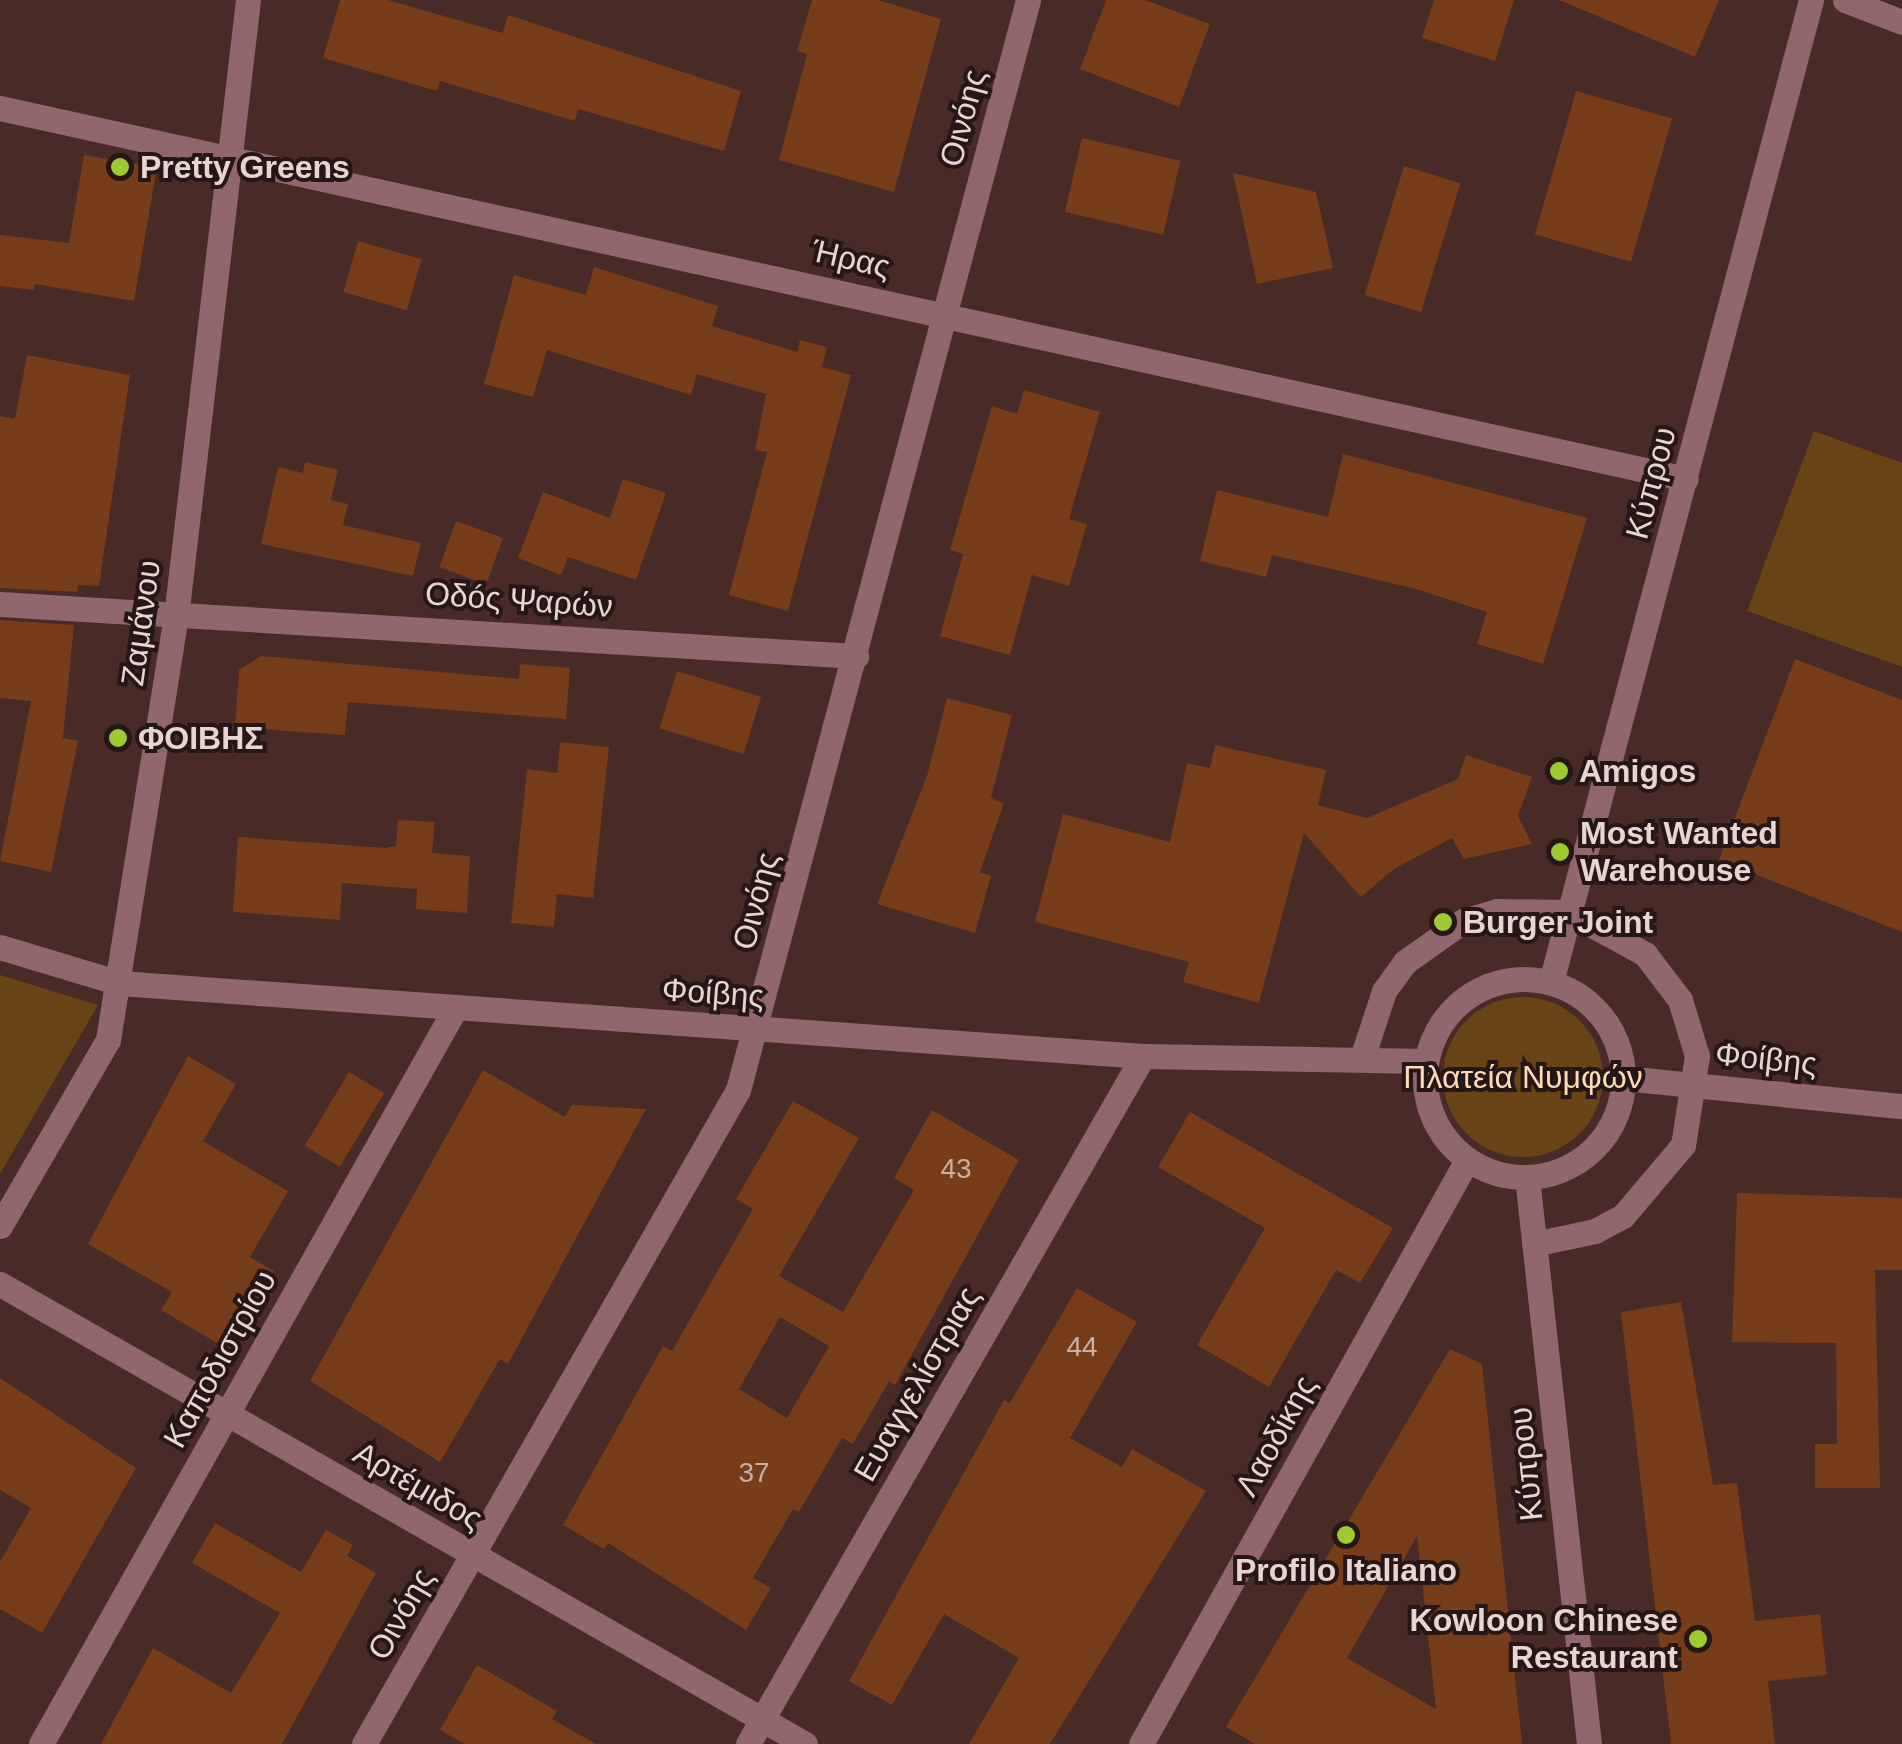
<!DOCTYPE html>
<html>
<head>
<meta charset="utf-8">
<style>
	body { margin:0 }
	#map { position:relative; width:1902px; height:1744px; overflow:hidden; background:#482a26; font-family:Helvetica,sans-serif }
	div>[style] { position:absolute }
	.green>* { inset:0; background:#684416 }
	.round { border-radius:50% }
	.building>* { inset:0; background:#773c19; transform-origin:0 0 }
	.minor>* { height:25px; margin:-12.5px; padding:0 12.5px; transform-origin:12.5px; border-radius:12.5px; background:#90676c }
	.minor>.ring { margin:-12.5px; padding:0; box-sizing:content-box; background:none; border:25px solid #90676c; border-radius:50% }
	.dots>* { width:28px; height:28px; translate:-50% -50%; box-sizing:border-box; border:5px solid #241715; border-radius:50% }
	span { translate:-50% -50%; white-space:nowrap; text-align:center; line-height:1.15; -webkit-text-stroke:8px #241715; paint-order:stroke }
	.number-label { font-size:28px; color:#ccaea3 }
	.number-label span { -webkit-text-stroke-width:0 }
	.street-label { font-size:32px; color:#e8d4d1 }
	.poi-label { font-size:32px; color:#e8d4d1; font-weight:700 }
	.left { translate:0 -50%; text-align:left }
	.right { translate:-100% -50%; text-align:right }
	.park-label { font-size:32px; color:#fddbb8 }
</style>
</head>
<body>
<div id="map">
	<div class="green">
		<i style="clip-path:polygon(1814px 431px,1902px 463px,1902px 667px,1747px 611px)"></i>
		<i style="clip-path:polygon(0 975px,98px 1005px,0 1174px)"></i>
		<i class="round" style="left:1443px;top:997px;width:160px;height:160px"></i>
	</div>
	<div class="building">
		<i style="clip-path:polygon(340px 0,388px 0,503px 33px,508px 15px,741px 91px,724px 151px,578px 109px,575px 121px,440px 81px,437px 91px,323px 58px)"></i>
		<i style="clip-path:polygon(812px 0,878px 0,941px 19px,894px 192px,779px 160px,807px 54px,797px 51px)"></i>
		<i style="clip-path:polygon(1106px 0,1145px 0,1210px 24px,1179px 107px,1080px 69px)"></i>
		<i style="clip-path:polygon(1434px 0,1514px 0,1495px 61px,1422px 38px)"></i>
		<i style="clip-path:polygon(1559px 0,1719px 0,1695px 57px)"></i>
		<i style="left:1576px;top:91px;width:100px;height:149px;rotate:16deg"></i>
		<i style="left:1082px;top:138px;width:101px;height:76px;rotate:13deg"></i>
		<i style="clip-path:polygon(84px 155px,157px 167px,134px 301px,35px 284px,34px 290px,0 286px,0 235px,69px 243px)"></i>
		<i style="left:1404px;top:166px;width:59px;height:135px;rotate:17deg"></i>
		<i style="clip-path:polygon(1233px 173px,1316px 192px,1333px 268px,1257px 284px)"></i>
		<i style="left:358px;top:241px;width:66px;height:53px;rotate:16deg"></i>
		<i style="clip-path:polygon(594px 267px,718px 306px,712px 326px,797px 352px,800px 340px,827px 347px,822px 367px,851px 375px,788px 611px,729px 595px,767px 452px,755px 450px,766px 394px,697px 374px,691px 395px,547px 350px,533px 397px,484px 384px,514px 275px,586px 295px)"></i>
		<i style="clip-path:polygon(27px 355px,130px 375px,99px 586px,78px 585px,77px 592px,0 588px,0 416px,15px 419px)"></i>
		<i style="clip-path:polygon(1024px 390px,1100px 412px,1069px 519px,1087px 524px,1069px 586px,1032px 575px,1010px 655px,940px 636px,963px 554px,950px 550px,992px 406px,1017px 414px)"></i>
		<i style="clip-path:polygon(1343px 454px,1587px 518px,1543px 664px,1477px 644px,1487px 612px,1416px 589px,1272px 555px,1266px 577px,1200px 561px,1217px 490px,1328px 517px)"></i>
		<i style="clip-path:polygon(305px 462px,338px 470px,331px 500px,348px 504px,343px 525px,421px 543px,413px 576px,261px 544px,278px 467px,303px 473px)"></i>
		<i style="clip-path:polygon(623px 479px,666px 493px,636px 580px,568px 557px,561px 575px,518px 558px,543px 492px,610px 518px)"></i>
		<i style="left:456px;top:521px;width:50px;height:49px;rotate:20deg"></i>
		<i style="clip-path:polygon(0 620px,74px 625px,63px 738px,78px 741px,51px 872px,0 861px,31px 701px,0 698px)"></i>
		<i style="clip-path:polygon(261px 656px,519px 679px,520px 664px,570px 668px,566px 719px,348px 702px,345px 735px,235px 727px,239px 670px)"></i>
		<i style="clip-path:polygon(1795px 659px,1902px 700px,1902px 932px,1719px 860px)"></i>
		<i style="left:677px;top:671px;width:88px;height:60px;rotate:17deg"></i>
		<i style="clip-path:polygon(947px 698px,1012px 715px,991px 798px,1004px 803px,980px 872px,991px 876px,975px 933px,877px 904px,927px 776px)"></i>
		<i style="clip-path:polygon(560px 742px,609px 747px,593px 898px,557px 894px,554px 927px,511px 923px,527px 769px,557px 773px)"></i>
		<i style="clip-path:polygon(1215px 745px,1326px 770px,1318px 805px,1367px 818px,1458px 779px,1466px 755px,1532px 777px,1518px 816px,1532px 844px,1464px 859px,1452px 838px,1394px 869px,1361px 897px,1304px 833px,1259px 1003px,1183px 982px,1189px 962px,1035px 922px,1063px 814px,1170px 842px,1187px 763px,1210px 768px)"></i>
		<i style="clip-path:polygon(398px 820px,435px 822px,432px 853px,470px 856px,467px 913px,416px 909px,417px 889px,342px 883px,340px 920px,233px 912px,238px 837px,385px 848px,396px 846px)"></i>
		<i style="clip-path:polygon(188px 1056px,236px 1084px,203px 1141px,288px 1191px,250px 1257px,274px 1271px,229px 1350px,161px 1310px,172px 1292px,88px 1244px)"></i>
		<i style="clip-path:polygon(483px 1070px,565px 1117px,572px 1105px,646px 1109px,508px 1364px,500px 1359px,440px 1462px,310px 1381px)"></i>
		<i style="left:349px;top:1072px;width:41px;height:86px;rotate:31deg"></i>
		<i style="clip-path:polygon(evenodd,793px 1101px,859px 1138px,779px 1276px,843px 1312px,914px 1190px,894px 1178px,932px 1110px,1019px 1160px,895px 1385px,889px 1381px,853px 1444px,842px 1438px,799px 1512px,793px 1509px,753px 1578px,771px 1588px,746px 1630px,608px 1543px,604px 1549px,563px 1525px,663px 1346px,672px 1351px,753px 1209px,736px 1199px,793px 1101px,780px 1317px,829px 1346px,787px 1418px,739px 1389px,780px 1317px)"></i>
		<i style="clip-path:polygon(1190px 1112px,1393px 1228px,1360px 1283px,1336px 1270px,1269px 1387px,1197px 1345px,1265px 1228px,1158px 1167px)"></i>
		<i style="clip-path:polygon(1737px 1193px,1902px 1198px,1902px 1270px,1875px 1270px,1880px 1488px,1815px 1488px,1815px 1444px,1837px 1444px,1836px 1343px,1732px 1342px)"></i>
		<i style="clip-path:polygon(1077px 1288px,1137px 1322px,1070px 1438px,1122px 1467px,1132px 1449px,1206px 1491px,1050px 1744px,969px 1744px,1019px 1658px,944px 1614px,892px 1705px,849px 1681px,1004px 1400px,1010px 1403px)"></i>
		<i style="clip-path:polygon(1681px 1302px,1713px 1485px,1737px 1483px,1755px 1621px,1820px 1614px,1827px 1675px,1768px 1681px,1775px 1744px,1671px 1744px,1621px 1312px)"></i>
		<i style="clip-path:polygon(evenodd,1450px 1349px,1482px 1364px,1522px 1744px,1255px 1744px,1226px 1727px,1450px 1349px,1417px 1536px,1436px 1709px,1347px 1658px,1417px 1536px)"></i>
		<i style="clip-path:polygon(0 1378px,136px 1468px,42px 1633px,0 1609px,0 1562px,31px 1508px,0 1490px)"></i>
		<i style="clip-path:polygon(215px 1523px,301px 1572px,326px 1530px,353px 1545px,347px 1556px,376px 1573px,282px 1744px,101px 1744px,153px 1648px,231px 1693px,280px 1613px,192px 1563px)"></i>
		<i style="clip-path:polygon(477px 1665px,557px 1711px,552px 1719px,596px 1744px,465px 1744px,440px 1730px)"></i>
	</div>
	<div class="minor">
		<i style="left:1845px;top:0;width:61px;rotate:21.1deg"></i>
		<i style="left:0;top:108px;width:1726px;rotate:12.41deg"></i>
		<i style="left:0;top:604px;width:858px;rotate:3.48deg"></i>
		<i style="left:0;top:947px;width:124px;rotate:16.8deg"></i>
		<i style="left:119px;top:983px;width:1027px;rotate:4.08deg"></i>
		<i style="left:1143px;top:1056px;width:283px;rotate:1deg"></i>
		<i class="ring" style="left:1425px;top:979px;width:173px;height:173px"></i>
		<i style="left:1551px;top:982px;width:1016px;rotate:-75.17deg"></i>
		<i style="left:1362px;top:1058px;width:71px;rotate:-71.8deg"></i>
		<i style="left:1384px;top:991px;width:36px;rotate:-54deg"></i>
		<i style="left:1405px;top:962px;width:71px;rotate:-35.3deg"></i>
		<i style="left:1463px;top:921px;width:35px;rotate:-16deg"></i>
		<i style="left:1497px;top:911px;width:71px;rotate:0.8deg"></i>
		<i style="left:1568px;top:912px;width:88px;rotate:28.6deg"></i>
		<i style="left:1645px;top:954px;width:58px;rotate:52.7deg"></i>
		<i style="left:1680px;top:1000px;width:59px;rotate:73.1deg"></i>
		<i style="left:1697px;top:1056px;width:90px;rotate:98.9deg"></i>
		<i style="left:1683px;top:1145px;width:93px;rotate:130.2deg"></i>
		<i style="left:1623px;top:1216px;width:32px;rotate:152deg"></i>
		<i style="left:1595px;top:1231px;width:62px;rotate:168deg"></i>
		<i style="left:1624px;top:1078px;width:279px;rotate:5.8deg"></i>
		<i style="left:1527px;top:1177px;width:570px;rotate:83.76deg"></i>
		<i style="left:0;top:1226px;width:215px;rotate:-59.9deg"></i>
		<i style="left:108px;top:1040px;width:437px;rotate:-80.9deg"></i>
		<i style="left:177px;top:608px;width:612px;rotate:-83.34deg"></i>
		<i style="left:0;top:1284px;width:927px;rotate:29.74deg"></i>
		<i style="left:41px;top:1744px;width:846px;rotate:-60.62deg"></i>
		<i style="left:364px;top:1744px;width:753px;rotate:-60.24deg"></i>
		<i style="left:738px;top:1090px;width:1128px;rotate:-75.1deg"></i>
		<i style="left:748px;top:1744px;width:793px;rotate:-60.14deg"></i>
		<i style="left:1141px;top:1744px;width:669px;rotate:-60.83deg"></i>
	</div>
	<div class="dots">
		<i style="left:120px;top:167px;background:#9dca30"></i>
		<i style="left:118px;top:738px;background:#9dca30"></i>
		<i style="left:1559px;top:771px;background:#9dca30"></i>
		<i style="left:1560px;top:852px;background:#9dca30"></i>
		<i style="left:1443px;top:922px;background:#9dca30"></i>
		<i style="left:1346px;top:1535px;background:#9dca30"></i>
		<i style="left:1698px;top:1639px;background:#9dca30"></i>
	</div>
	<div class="number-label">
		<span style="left:956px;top:1169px">43</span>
		<span style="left:1082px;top:1347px">44</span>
		<span style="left:754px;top:1473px">37</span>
	</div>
	<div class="street-label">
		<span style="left:963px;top:118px;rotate:-75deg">Οινόης</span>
		<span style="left:851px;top:259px;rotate:13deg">Ήρας</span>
		<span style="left:1651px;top:483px;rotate:-75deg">Κύπρου</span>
		<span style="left:519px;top:600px;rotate:4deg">Οδóς Ψαρών</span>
		<span style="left:141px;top:623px;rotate:-82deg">Ζαμάνου</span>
		<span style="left:756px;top:901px;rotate:-75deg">Οινόης</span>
		<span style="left:713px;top:993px;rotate:4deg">Φοίβης</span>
		<span style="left:1766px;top:1059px;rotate:6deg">Φοίβης</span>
		<span style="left:220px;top:1359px;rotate:-61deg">Καποδιστρίου</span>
		<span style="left:917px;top:1384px;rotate:-60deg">Ευαγγελίστριας</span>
		<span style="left:1276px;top:1436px;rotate:-61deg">Λαοδίκης</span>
		<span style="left:1526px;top:1464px;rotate:-96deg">Κύπρου</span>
		<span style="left:418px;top:1486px;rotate:30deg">Αρτέμιδος</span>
		<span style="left:401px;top:1614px;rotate:-60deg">Οινόης</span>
	</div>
	<div class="poi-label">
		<span class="left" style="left:140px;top:167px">Pretty Greens</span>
		<span class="left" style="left:138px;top:738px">ΦΟΙΒΗΣ</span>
		<span class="left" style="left:1579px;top:771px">Amigos</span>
		<span class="left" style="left:1580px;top:852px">Most Wanted<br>Warehouse</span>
		<span class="left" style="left:1463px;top:922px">Burger Joint</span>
		<span style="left:1346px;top:1570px">Profilo Italiano</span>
		<span class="right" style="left:1678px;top:1639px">Kowloon Chinese<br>Restaurant</span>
	</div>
	<div class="park-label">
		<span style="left:1523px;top:1077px">Πλατεία Νυμφών</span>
	</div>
</div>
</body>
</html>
